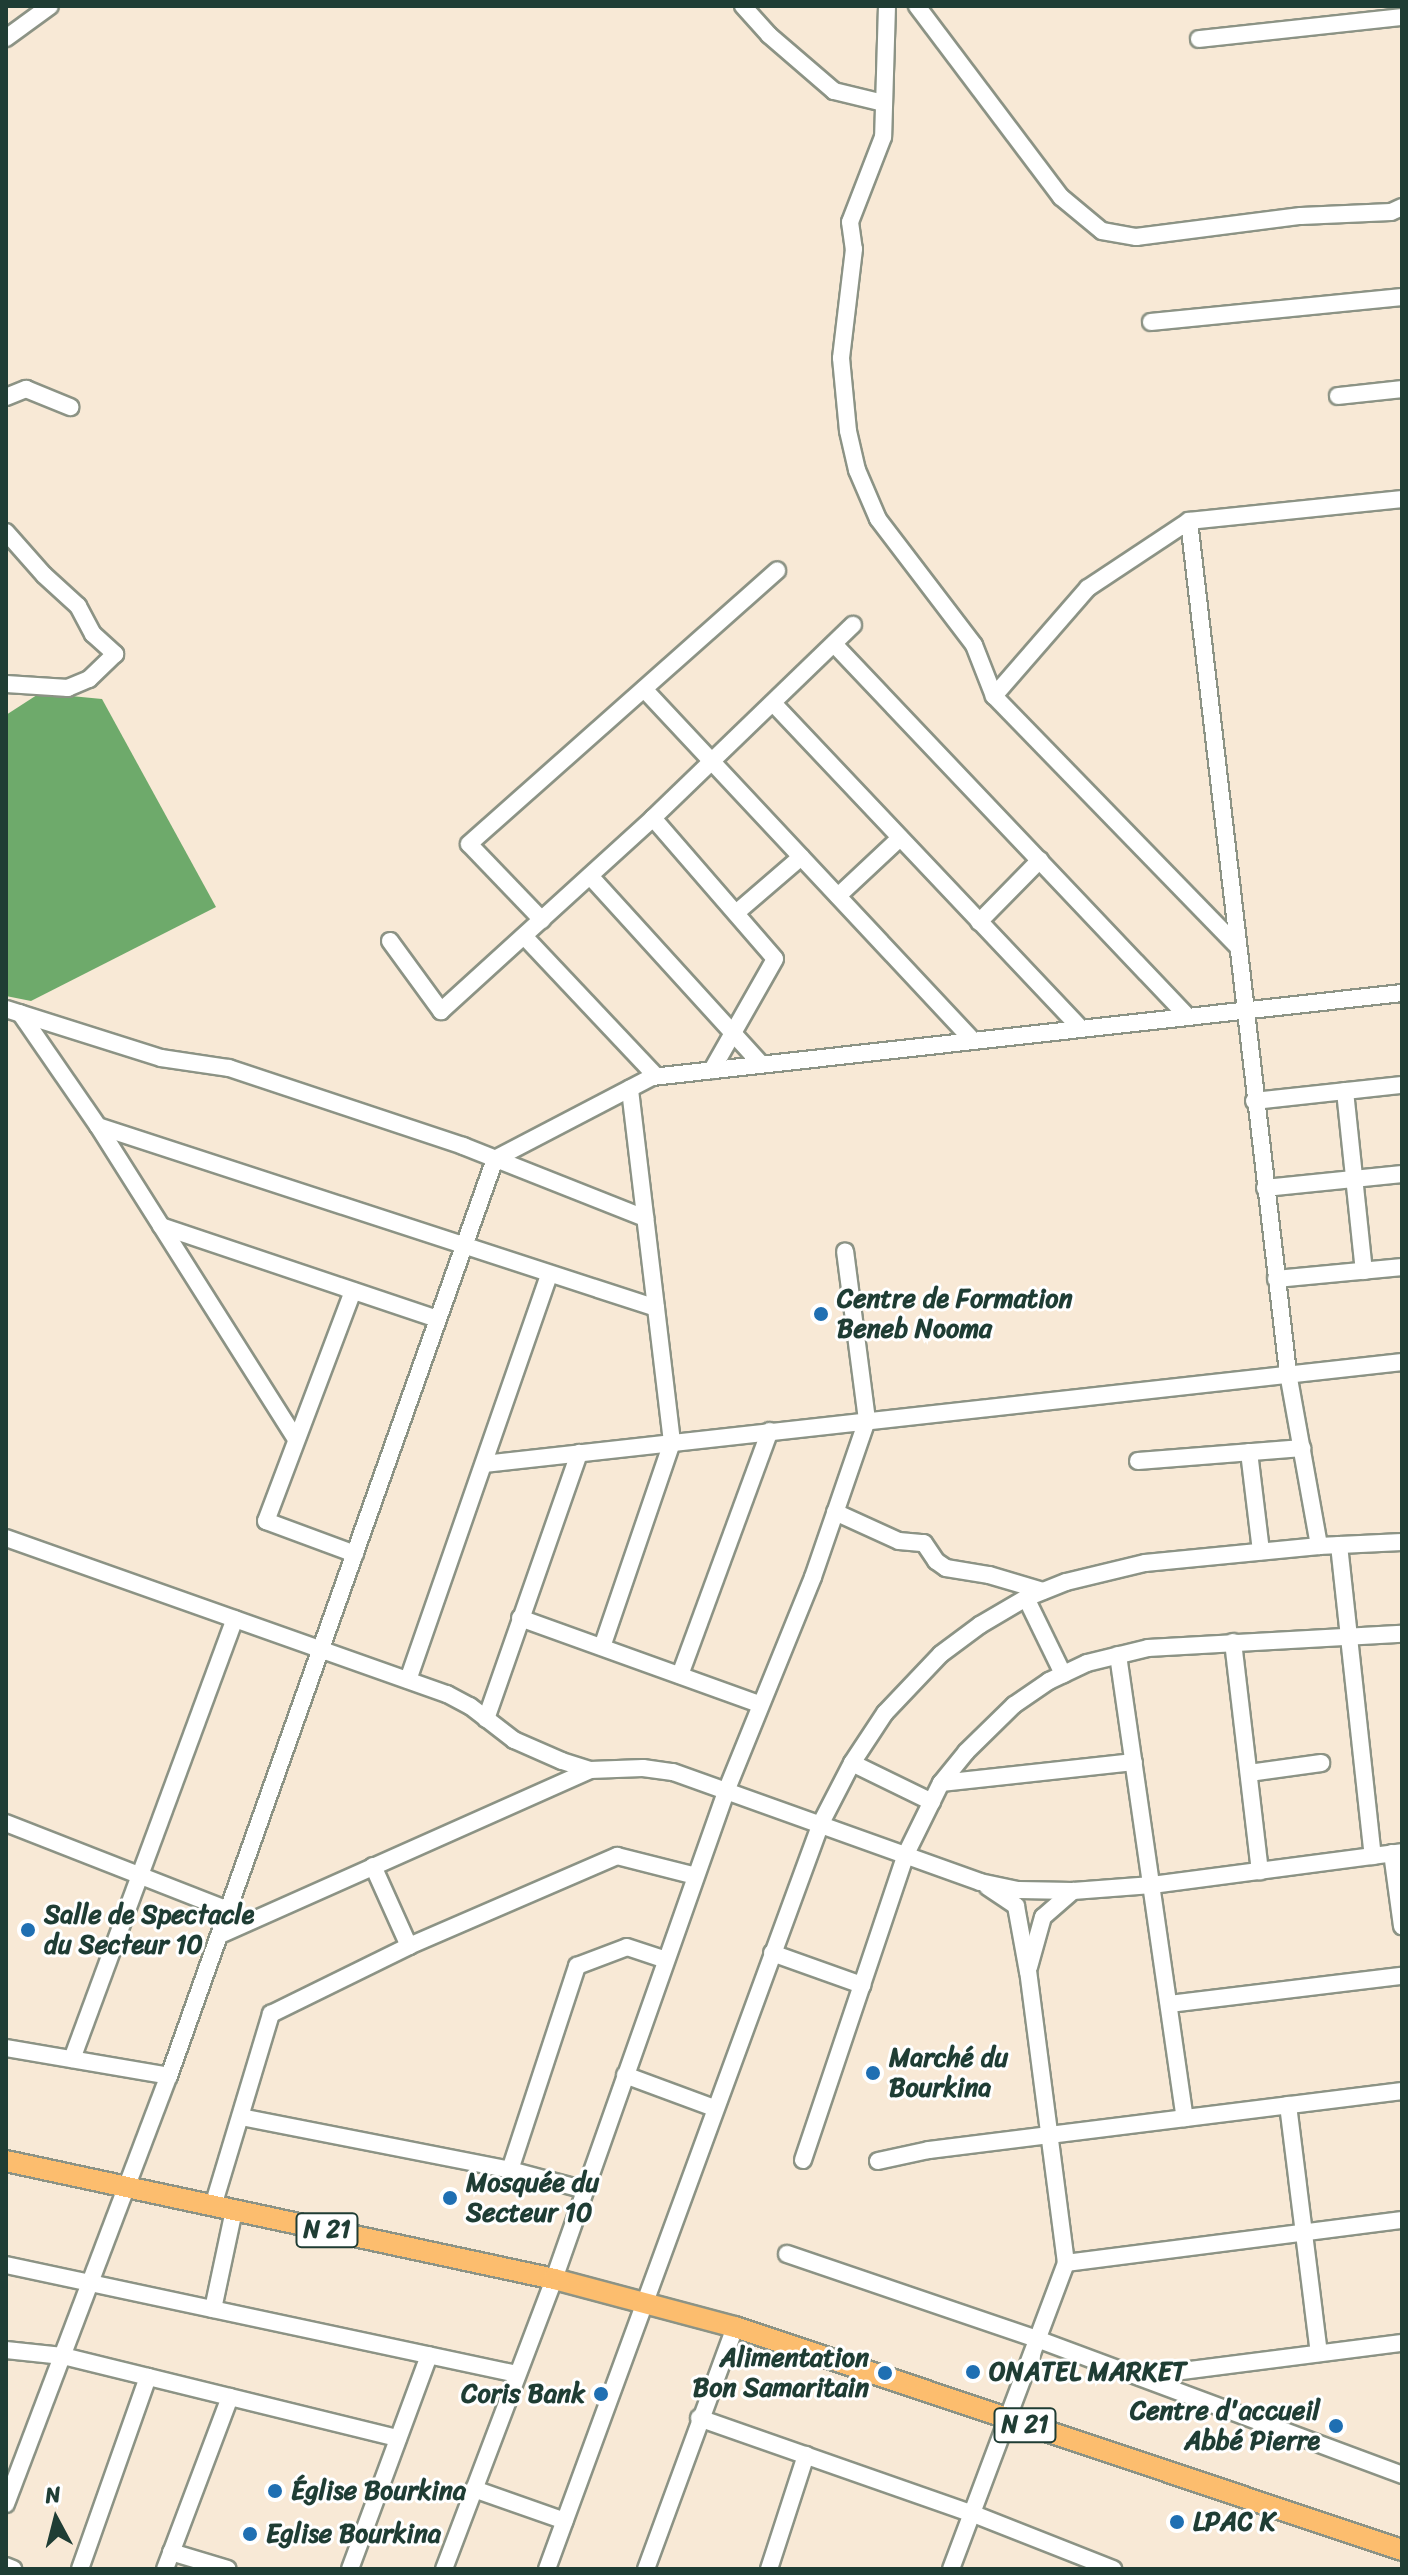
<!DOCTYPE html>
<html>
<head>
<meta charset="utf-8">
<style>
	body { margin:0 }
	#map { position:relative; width:1408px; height:2575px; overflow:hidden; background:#f8e9d6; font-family:Sriracha,sans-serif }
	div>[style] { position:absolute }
	.forest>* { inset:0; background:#6eaa6b }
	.roads { filter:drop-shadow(2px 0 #8c9385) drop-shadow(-2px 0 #8c9385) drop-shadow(0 2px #8c9385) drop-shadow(0 -2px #8c9385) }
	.minor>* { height:16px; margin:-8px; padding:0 8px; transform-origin:8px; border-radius:8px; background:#fff }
	.major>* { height:20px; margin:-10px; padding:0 10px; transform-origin:10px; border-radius:10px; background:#fcbd6e }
	.dots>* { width:22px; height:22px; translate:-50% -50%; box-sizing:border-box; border:4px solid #fff; border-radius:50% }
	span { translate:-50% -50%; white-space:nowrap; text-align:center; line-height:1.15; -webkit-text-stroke:6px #fff; paint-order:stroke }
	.shield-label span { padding:2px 6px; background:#fff; border:2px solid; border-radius:6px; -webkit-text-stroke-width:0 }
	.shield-label { font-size:24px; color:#1f3d34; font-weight:700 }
	.poi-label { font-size:26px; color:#1f3d34; font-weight:700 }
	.left { translate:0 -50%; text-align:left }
	.right { translate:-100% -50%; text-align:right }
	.frame { position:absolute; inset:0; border:8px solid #1f3d34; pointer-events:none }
	.north { position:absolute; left:16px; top:2479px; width:80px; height:80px; -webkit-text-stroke:6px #fff; paint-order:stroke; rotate:353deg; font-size:22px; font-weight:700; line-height:32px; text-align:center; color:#1f3d34 }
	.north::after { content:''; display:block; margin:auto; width:28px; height:36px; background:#1f3d34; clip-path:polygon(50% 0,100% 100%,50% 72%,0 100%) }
</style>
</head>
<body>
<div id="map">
	<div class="forest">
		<i style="clip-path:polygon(40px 693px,102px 699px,216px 907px,31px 1001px,6px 996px,6px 715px)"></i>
	</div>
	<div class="roads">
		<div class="minor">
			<i style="left:743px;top:6px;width:39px;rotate:48deg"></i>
			<i style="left:769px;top:35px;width:86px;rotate:40.7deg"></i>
			<i style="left:834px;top:91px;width:51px;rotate:13.5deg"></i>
			<i style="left:887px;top:6px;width:131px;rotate:91.7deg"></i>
			<i style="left:883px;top:137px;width:91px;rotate:111.2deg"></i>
			<i style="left:850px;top:222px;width:27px;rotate:82deg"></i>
			<i style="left:854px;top:249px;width:110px;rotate:96.8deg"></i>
			<i style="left:841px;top:358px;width:73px;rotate:84.5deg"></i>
			<i style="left:848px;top:431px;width:40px;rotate:77deg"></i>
			<i style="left:857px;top:470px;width:53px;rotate:66.8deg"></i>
			<i style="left:878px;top:519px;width:158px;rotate:52.7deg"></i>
			<i style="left:974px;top:645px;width:55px;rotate:68.6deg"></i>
			<i style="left:994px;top:696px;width:349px;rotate:45.8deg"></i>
			<i style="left:917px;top:6px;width:239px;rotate:53deg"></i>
			<i style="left:1061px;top:197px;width:53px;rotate:39.7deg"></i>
			<i style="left:1102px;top:231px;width:35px;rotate:10deg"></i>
			<i style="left:1136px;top:237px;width:166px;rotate:-7.3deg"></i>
			<i style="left:1301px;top:216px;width:90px;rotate:-2.5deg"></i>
			<i style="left:1391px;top:212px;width:12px;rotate:-24deg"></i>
			<i style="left:6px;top:38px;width:54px;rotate:-36deg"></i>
			<i style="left:1199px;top:39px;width:204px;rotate:-6.2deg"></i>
			<i style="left:1151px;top:322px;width:252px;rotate:-5.7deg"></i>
			<i style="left:1338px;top:396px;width:64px;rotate:-6.2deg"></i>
			<i style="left:6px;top:397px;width:22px;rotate:-22deg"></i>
			<i style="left:26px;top:389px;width:48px;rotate:22.2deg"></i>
			<i style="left:1189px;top:521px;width:858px;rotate:83.37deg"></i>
			<i style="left:1288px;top:1373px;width:176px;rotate:79.8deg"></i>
			<i style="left:6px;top:532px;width:57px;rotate:48.5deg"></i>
			<i style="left:44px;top:575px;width:46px;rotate:42.4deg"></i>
			<i style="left:78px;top:606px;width:32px;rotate:62deg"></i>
			<i style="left:93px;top:634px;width:30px;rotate:42deg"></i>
			<i style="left:115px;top:654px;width:36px;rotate:136deg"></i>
			<i style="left:89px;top:679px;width:23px;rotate:157deg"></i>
			<i style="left:68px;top:688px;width:62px;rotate:-176.3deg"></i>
			<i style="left:834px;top:644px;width:513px;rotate:46.5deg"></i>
			<i style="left:644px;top:689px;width:481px;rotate:46.9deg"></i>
			<i style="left:994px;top:696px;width:143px;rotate:-49deg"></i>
			<i style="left:1088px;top:588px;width:121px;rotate:-33.6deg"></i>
			<i style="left:1189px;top:521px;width:214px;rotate:-5.9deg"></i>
			<i style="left:773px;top:703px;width:447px;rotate:46.6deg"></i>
			<i style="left:653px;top:818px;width:186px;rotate:49.1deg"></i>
			<i style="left:775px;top:959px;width:128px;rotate:119.6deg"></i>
			<i style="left:590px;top:876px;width:254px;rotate:47.7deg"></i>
			<i style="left:838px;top:896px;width:85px;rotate:-43.1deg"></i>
			<i style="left:736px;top:913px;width:86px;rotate:-40.7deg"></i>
			<i style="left:542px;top:920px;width:105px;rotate:-133.8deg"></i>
			<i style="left:469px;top:844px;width:412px;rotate:-41.6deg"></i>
			<i style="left:979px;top:922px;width:87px;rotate:-45.5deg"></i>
			<i style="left:524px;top:936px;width:192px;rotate:46.7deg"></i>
			<i style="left:390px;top:941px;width:87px;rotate:53.9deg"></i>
			<i style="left:441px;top:1011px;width:287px;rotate:-42.3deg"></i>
			<i style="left:653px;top:818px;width:278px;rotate:-44deg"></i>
			<i style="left:6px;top:1009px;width:163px;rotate:17.5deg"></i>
			<i style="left:161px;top:1058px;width:69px;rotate:8.4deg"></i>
			<i style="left:229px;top:1068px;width:247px;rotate:18.4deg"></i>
			<i style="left:463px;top:1146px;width:196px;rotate:21.6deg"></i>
			<i style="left:20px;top:1013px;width:137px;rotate:55.4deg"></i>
			<i style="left:98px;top:1126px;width:370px;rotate:57.7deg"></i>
			<i style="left:1345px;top:1091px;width:181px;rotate:84deg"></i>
			<i style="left:1254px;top:1101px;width:149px;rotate:-6.2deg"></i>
			<i style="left:98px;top:1126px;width:587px;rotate:18.06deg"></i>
			<i style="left:1265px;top:1188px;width:138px;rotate:-5.8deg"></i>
			<i style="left:161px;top:1226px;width:292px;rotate:18.6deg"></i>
			<i style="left:1276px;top:1279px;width:127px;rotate:-5.4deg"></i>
			<i style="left:353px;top:1291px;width:246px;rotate:110.7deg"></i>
			<i style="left:266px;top:1521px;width:95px;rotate:20.3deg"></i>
			<i style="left:1249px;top:1452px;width:100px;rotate:83.1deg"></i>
			<i style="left:1138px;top:1461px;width:165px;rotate:-4.5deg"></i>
			<i style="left:484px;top:1464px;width:924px;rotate:-6.34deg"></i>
			<i style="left:835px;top:1512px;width:70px;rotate:24.4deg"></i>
			<i style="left:899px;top:1541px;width:25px;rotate:5deg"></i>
			<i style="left:924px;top:1543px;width:22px;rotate:56deg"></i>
			<i style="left:936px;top:1561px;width:12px;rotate:35deg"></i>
			<i style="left:946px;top:1568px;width:44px;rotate:9.2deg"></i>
			<i style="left:989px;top:1575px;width:56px;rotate:16.5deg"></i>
			<i style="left:6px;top:1538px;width:468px;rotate:19.5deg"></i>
			<i style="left:447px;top:1694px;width:26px;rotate:28deg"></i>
			<i style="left:470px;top:1706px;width:56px;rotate:37.7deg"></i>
			<i style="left:514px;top:1740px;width:52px;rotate:23.6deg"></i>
			<i style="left:562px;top:1761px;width:29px;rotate:18deg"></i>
			<i style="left:590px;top:1770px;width:53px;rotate:-2.2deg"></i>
			<i style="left:643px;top:1768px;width:30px;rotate:8deg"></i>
			<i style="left:673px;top:1772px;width:326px;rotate:19.7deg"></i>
			<i style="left:980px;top:1882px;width:40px;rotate:12deg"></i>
			<i style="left:1019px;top:1890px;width:54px;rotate:1.1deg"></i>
			<i style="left:1073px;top:1891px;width:79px;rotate:-4.3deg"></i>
			<i style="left:1152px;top:1885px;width:252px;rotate:-7.5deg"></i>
			<i style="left:1339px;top:1545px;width:313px;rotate:83.8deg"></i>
			<i style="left:1026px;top:1598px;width:85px;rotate:64deg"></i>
			<i style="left:520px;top:1618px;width:254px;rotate:19.8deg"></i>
			<i style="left:1233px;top:1642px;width:231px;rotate:83.3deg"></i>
			<i style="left:602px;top:1647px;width:217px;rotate:-71.1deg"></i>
			<i style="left:672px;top:1442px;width:356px;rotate:-96.8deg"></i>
			<i style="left:1118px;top:1655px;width:468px;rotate:81.8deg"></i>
			<i style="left:680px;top:1675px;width:260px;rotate:-69.8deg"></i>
			<i style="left:408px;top:1680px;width:429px;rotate:-70.8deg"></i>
			<i style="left:486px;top:1719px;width:282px;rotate:-70.7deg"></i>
			<i style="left:852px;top:1763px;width:89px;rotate:26deg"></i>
			<i style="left:1249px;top:1773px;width:73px;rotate:-7.9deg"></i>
			<i style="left:941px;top:1783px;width:194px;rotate:-6.2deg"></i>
			<i style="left:6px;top:1823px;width:238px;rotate:21.4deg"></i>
			<i style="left:1392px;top:1853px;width:74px;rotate:82.2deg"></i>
			<i style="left:373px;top:1866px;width:88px;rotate:65.8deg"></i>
			<i style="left:220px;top:1935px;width:405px;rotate:-24deg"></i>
			<i style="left:772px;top:1953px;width:96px;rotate:19.6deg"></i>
			<i style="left:1029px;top:1967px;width:52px;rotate:-74.4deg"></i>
			<i style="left:1043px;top:1917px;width:40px;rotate:-41deg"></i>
			<i style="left:1169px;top:2004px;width:235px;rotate:-6.9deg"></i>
			<i style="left:6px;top:2048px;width:165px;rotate:9.7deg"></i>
			<i style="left:72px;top:2059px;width:469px;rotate:-69.7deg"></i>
			<i style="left:625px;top:2075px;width:95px;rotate:20.3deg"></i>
			<i style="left:1288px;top:2105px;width:250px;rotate:82.9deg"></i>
			<i style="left:241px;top:2117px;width:274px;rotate:11.1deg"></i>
			<i style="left:510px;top:2170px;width:78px;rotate:14.9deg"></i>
			<i style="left:803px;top:2160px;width:323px;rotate:-71.4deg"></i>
			<i style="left:906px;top:1854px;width:79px;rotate:-63.8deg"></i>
			<i style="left:941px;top:1783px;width:40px;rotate:-51deg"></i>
			<i style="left:966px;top:1752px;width:67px;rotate:-44.4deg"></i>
			<i style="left:1014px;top:1705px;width:42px;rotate:-34.4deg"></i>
			<i style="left:1049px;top:1681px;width:42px;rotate:-25.3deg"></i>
			<i style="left:1087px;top:1663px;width:63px;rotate:-13.8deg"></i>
			<i style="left:1148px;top:1648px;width:254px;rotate:-3.2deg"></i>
			<i style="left:878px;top:2161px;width:52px;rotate:-12.2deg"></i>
			<i style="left:929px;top:2150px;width:477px;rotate:-7.1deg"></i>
			<i style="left:510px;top:2170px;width:215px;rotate:-71.8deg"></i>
			<i style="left:577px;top:1966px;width:53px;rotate:-20.8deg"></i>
			<i style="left:627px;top:1947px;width:41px;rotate:18.4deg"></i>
			<i style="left:213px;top:2206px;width:201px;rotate:-73.2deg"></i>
			<i style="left:271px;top:2014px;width:154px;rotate:-26.2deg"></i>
			<i style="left:409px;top:1946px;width:227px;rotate:-23.4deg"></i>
			<i style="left:617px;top:1856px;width:81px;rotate:14.2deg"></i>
			<i style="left:787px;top:2254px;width:264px;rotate:18.8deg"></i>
			<i style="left:1037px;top:2339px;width:390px;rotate:20.4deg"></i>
			<i style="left:1066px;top:2263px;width:339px;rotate:-7.3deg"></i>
			<i style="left:6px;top:2265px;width:522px;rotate:12.04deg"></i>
			<i style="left:213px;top:2309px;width:101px;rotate:-78deg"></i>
			<i style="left:6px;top:2350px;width:57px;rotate:6deg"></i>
			<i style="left:63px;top:2356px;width:345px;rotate:13.8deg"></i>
			<i style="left:1143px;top:2376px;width:261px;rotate:-7.3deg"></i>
			<i style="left:699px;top:2418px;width:288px;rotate:19.3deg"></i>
			<i style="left:971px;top:2513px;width:153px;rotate:21.5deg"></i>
			<i style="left:474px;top:2489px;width:96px;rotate:19.4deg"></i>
			<i style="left:6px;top:2504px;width:458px;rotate:-69.2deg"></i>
			<i style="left:169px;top:2076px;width:973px;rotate:-70.43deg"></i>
			<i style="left:495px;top:1159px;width:177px;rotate:-27.6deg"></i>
			<i style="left:652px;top:1077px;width:755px;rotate:-6.39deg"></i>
			<i style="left:171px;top:2552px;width:59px;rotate:16.6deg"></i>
			<i style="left:6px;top:2566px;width:8px;rotate:23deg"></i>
			<i style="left:80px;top:2569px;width:204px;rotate:-70.5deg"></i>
			<i style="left:165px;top:2569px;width:184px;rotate:-69.3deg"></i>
			<i style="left:350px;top:2569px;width:228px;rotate:-69.7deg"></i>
			<i style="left:444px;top:2569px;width:310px;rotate:-69.2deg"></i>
			<i style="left:554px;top:2279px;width:520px;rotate:-70.55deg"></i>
			<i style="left:727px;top:1789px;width:229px;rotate:-67.9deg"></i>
			<i style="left:813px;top:1577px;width:166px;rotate:-71deg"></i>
			<i style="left:867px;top:1420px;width:170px;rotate:-97.4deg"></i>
			<i style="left:547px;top:2569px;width:795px;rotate:-69.83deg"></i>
			<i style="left:821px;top:1823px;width:68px;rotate:-62.7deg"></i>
			<i style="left:852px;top:1763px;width:60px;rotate:-56.6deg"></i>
			<i style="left:885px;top:1713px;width:81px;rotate:-46.5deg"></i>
			<i style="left:941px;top:1654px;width:49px;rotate:-36.6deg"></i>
			<i style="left:980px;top:1625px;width:53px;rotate:-30.4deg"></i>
			<i style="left:1026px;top:1598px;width:43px;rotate:-21.8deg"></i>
			<i style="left:1066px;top:1582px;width:81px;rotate:-13.5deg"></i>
			<i style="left:1145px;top:1563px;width:175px;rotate:-5.6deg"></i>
			<i style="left:1319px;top:1546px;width:83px;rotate:-2.8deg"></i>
			<i style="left:646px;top:2569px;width:258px;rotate:-69.8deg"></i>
			<i style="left:769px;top:2569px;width:120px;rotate:-72deg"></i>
			<i style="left:951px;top:2569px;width:327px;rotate:-69.4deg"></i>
			<i style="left:1066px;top:2263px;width:293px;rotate:-97.4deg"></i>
			<i style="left:1028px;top:1972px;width:67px;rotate:-100.3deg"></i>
			<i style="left:1016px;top:1906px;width:34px;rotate:-146deg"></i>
		</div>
		<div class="major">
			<i style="left:6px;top:2161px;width:561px;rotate:12.15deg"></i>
			<i style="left:554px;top:2279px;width:187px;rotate:14.9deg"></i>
			<i style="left:735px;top:2327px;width:703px;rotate:18.49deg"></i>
		</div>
	</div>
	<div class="dots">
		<i style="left:821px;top:1314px;background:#1f6fb2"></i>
		<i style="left:28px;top:1930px;background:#1f6fb2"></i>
		<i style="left:873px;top:2073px;background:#1f6fb2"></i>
		<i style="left:450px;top:2198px;background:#1f6fb2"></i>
		<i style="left:973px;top:2372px;background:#1f6fb2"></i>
		<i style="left:885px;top:2373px;background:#1f6fb2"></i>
		<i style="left:601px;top:2394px;background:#1f6fb2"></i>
		<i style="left:1336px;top:2426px;background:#1f6fb2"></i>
		<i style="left:275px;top:2491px;background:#1f6fb2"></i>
		<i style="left:1177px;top:2522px;background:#1f6fb2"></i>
		<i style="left:250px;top:2534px;background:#1f6fb2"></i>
	</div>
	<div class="shield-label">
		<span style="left:327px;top:2230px">N 21</span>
		<span style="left:1025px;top:2425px">N 21</span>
	</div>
	<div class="poi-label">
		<span class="left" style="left:837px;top:1314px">Centre de Formation<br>Beneb Nooma</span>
		<span class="left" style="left:44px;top:1930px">Salle de Spectacle<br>du Secteur 10</span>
		<span class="left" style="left:889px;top:2073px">Marché du<br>Bourkina</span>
		<span class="left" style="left:466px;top:2198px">Mosquée du<br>Secteur 10</span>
		<span class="right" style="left:869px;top:2373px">Alimentation<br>Bon Samaritain</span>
		<span class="left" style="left:989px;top:2372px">ONATEL MARKET</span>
		<span class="right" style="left:585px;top:2394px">Coris Bank</span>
		<span class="right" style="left:1320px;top:2426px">Centre d'accueil<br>Abbé Pierre</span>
		<span class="left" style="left:291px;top:2491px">Église Bourkina</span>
		<span class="left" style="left:1193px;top:2522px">LPAC K</span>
		<span class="left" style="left:266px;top:2534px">Eglise Bourkina</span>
	</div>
	<div class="frame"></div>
	<div class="north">N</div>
</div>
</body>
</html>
